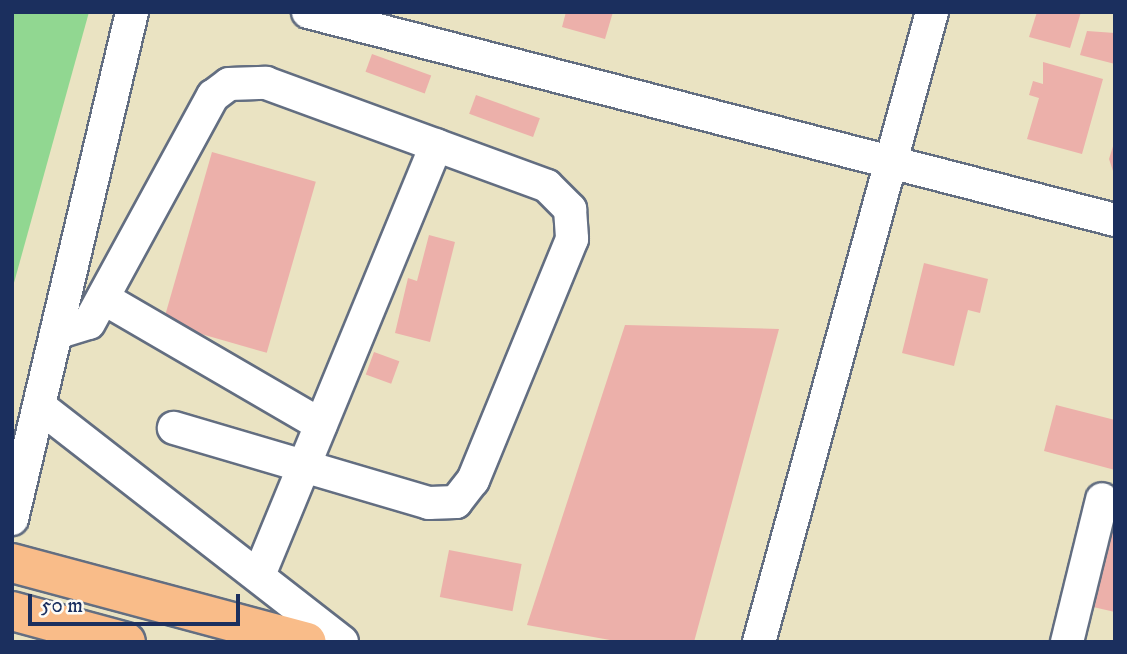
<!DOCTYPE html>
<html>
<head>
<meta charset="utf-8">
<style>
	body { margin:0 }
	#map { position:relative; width:1127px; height:654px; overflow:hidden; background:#eae3c2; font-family:"IM FELL DW Pica",serif }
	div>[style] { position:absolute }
	.green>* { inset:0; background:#91d791 }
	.building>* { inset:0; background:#ecb0aa; transform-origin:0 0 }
	.roads { filter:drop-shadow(2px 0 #636e81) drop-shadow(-2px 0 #636e81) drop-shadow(0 2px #636e81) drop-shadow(0 -2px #636e81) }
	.minor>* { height:32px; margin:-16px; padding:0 16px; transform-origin:16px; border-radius:16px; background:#fff }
	.highway>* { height:38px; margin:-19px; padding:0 19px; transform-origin:19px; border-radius:19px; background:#f9bc89 }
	span { translate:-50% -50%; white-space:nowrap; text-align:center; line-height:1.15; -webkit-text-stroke:5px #fdfcf7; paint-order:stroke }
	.frame { position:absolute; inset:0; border:14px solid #1b2f5e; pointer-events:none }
	.scale { position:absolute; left:28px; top:594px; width:212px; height:32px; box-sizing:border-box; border:4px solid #1b2f5e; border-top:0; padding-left:9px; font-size:21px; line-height:24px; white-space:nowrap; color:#1b2f5e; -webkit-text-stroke:5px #fdfcf7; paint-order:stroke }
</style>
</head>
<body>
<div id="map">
	<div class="green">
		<i style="clip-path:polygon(12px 12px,89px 12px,12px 290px)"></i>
	</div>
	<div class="building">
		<i style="clip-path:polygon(566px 12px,613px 12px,605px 39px,562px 27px)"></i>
		<i style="clip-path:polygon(1037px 12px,1081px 12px,1070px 48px,1029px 37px)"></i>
		<i style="clip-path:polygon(1087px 31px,1115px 33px,1115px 64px,1080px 55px)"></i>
		<i style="left:372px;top:54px;width:63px;height:19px;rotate:20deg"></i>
		<i style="clip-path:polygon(1043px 62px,1103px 79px,1082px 154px,1027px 139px,1039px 98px,1029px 95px,1033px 81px,1043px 84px)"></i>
		<i style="left:476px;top:95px;width:68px;height:20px;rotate:20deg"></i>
		<i style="clip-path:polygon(1115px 140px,1115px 174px,1114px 174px,1109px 159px)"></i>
		<i style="left:212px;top:152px;width:108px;height:178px;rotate:16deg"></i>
		<i style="clip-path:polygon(429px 235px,455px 242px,430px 342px,395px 333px,408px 278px,417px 281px)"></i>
		<i style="clip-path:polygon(924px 263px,988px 279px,980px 313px,968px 310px,954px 366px,902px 353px)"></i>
		<i style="clip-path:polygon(625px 325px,779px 329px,694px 642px,621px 642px,527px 625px)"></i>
		<i style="left:374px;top:352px;width:27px;height:24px;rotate:20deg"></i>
		<i style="clip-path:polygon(1056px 405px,1115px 420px,1115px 470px,1044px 451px)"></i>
		<i style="clip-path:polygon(1114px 525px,1115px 525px,1115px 612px,1093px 607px)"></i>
		<i style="left:449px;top:550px;width:74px;height:48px;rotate:11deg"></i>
	</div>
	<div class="roads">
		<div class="minor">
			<i style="left:308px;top:12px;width:833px;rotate:14.45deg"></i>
			<i style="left:103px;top:298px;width:252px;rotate:30.2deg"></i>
			<i style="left:56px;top:333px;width:34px;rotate:-17deg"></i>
			<i style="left:89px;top:323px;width:259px;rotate:-61.4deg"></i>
			<i style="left:213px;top:96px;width:20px;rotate:-37deg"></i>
			<i style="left:229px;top:84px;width:37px;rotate:-2deg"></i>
			<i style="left:266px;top:83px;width:299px;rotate:20.1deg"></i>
			<i style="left:547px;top:186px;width:33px;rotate:45deg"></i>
			<i style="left:570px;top:209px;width:30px;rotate:86deg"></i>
			<i style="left:572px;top:239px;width:261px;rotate:112.3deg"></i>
			<i style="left:473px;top:480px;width:28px;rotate:128deg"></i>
			<i style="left:456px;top:502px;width:27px;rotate:178deg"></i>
			<i style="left:429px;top:503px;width:266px;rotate:-163.6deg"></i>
			<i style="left:39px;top:406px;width:384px;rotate:37.9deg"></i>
			<i style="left:12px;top:519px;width:521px;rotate:-76.68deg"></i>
			<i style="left:259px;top:575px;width:465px;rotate:-67.6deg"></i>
			<i style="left:759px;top:642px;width:653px;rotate:-74.64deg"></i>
			<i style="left:1067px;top:642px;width:147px;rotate:-76.2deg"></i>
		</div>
		<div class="highway">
			<i style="left:12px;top:563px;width:305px;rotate:15deg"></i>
			<i style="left:12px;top:611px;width:118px;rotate:15.2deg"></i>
		</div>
	</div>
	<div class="frame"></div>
	<div class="scale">50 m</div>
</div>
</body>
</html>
